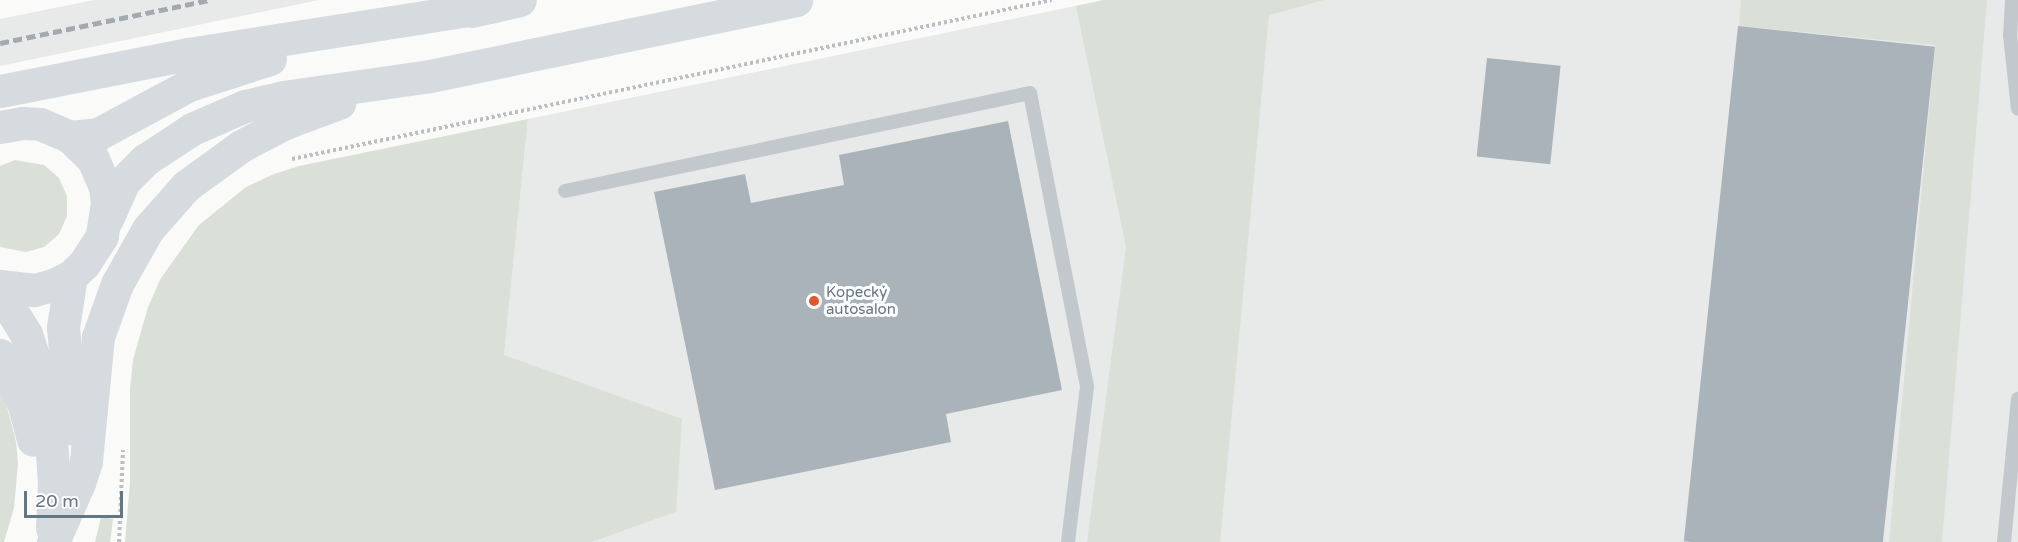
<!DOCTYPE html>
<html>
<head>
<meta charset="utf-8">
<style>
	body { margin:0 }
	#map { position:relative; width:2018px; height:542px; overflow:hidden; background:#fafaf8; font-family:"Varela Round",sans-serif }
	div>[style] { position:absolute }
	.built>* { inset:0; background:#e8e9e9 }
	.green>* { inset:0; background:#dadfd7 }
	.building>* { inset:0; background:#aab3b9; transform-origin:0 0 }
	.path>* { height:4px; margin-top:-2px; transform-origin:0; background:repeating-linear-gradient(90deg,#bbbfc2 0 3px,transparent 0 6px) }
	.service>* { height:14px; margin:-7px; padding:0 7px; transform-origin:7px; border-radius:7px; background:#c3c8cc }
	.primary>* { height:33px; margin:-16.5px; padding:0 16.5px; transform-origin:16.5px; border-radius:16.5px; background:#d6dbdf }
	.rail>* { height:4.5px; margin-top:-2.25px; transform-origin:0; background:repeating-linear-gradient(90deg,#a2aab0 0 9px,transparent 0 13.5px) }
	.dots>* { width:16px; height:16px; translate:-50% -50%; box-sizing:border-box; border:3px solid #fff; border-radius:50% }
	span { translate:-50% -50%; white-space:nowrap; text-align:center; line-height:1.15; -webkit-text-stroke:6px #fff; paint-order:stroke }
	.poi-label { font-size:15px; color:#657683 }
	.left { translate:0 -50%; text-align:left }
	.scale { position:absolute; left:24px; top:491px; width:99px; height:27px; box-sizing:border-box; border:3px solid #657683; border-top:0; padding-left:8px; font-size:18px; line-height:21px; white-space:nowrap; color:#657683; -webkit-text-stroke:4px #fff; paint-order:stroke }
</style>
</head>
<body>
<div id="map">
	<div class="built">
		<i style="clip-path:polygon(94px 0,319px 0,0 66px,0 19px)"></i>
		<i style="clip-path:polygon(1104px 0,2018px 0,2018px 542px,592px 542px,676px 512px,504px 355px,528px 119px)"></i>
	</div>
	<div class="green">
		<i style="clip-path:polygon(1104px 0,1324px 0,1269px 15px,1220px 542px,1087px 542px,1126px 247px,1076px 6px)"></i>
		<i style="clip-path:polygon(1741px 0,1987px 0,1942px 542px,1889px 542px,1935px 45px,1739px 26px)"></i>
		<i style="clip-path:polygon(528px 119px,504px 355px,682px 419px,676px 512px,592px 542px,125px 542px,130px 482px,130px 389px,133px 360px,148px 307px,161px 278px,199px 225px,246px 187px,274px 174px,299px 166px)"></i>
		<i style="clip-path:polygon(15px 160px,44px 165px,59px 178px,67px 196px,67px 216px,59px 234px,44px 247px,26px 252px,0 247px,0 166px)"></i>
		<i style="clip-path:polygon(0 379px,16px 442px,18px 463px,14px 508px,4px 542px,0 542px)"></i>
		<i style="clip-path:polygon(101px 517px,113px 519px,110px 542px,95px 542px)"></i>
	</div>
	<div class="building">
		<i style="left:1738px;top:26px;width:198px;height:518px;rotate:6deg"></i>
		<i style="left:1487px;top:58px;width:74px;height:99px;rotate:6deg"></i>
		<i style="clip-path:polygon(1008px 121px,1062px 390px,946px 414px,951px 442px,715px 490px,654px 192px,745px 174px,751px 203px,844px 185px,839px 155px)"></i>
	</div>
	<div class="path">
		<i style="left:292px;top:159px;width:776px;rotate:-11.82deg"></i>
		<i style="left:119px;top:542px;width:92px;rotate:-87.5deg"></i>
	</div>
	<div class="service">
		<i style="left:2012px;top:0;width:35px;rotate:93deg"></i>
		<i style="left:2010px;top:35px;width:74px;rotate:83.8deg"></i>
		<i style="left:565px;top:191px;width:475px;rotate:-11.9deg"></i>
		<i style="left:1030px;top:93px;width:299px;rotate:79deg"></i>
		<i style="left:1087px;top:387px;width:156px;rotate:97deg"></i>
		<i style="left:2004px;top:542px;width:144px;rotate:-84.4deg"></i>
	</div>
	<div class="primary">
		<i style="left:472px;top:11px;width:49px;rotate:-12.9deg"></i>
		<i style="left:0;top:91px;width:192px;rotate:-11.1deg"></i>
		<i style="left:188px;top:54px;width:310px;rotate:-8.9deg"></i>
		<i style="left:0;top:127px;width:23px;rotate:-10deg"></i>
		<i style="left:23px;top:123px;width:17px;rotate:3deg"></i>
		<i style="left:40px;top:124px;width:33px;rotate:23deg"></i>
		<i style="left:70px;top:137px;width:32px;rotate:44deg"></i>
		<i style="left:93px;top:159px;width:30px;rotate:67deg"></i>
		<i style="left:105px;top:187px;width:16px;rotate:83deg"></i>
		<i style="left:107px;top:203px;width:33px;rotate:99deg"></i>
		<i style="left:102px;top:236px;width:33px;rotate:123deg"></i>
		<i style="left:84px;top:264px;width:18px;rotate:137deg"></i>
		<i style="left:71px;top:276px;width:20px;rotate:153deg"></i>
		<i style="left:53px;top:285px;width:20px;rotate:165deg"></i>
		<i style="left:34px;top:290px;width:34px;rotate:-173deg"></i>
		<i style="left:70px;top:137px;width:28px;rotate:-6deg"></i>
		<i style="left:98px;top:134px;width:103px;rotate:-28.3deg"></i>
		<i style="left:189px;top:85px;width:85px;rotate:-17.8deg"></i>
		<i style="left:107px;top:219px;width:42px;rotate:-65.9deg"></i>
		<i style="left:124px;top:181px;width:30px;rotate:-45deg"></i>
		<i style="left:145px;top:160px;width:56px;rotate:-33.4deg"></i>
		<i style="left:192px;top:129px;width:58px;rotate:-23.5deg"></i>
		<i style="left:245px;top:106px;width:39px;rotate:-13deg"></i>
		<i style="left:283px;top:97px;width:148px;rotate:-8.1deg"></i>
		<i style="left:430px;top:76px;width:374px;rotate:-11.7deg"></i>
		<i style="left:71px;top:276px;width:52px;rotate:98.9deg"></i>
		<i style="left:63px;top:327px;width:102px;rotate:85deg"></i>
		<i style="left:0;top:292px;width:49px;rotate:58.2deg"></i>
		<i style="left:26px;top:334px;width:48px;rotate:71.9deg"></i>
		<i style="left:41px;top:380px;width:60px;rotate:80.4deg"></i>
		<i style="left:51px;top:439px;width:45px;rotate:86.2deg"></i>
		<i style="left:54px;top:484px;width:44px;rotate:92.6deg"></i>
		<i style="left:0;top:355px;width:52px;rotate:63.9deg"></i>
		<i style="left:23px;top:402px;width:39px;rotate:75deg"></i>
		<i style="left:53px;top:542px;width:64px;rotate:-66.2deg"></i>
		<i style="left:79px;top:483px;width:23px;rotate:-72deg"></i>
		<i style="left:86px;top:461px;width:125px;rotate:-84.5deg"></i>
		<i style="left:98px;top:337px;width:56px;rotate:-70.3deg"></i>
		<i style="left:117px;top:284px;width:63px;rotate:-60.6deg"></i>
		<i style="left:148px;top:229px;width:57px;rotate:-48.5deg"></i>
		<i style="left:186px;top:186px;width:68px;rotate:-36deg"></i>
		<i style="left:241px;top:146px;width:50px;rotate:-27.6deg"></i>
		<i style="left:285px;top:123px;width:58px;rotate:-20.3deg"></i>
	</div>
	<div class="rail">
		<i style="left:0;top:43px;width:213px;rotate:-11.6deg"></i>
	</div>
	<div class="dots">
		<i style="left:814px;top:301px;background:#e4572e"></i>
	</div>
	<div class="poi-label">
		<span class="left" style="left:826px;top:301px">Kopecký<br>autosalon</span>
	</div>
	<div class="scale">20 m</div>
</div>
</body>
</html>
